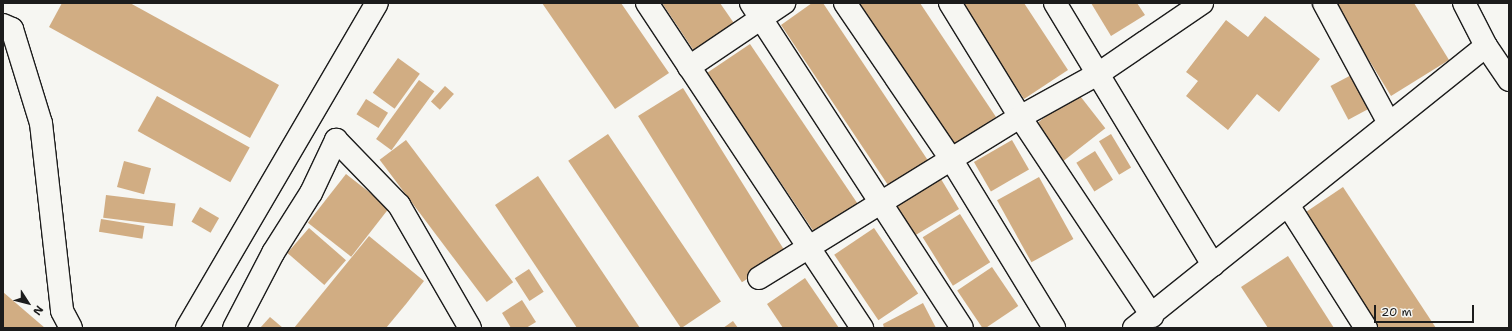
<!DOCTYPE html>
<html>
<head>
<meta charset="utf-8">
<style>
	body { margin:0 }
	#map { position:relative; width:1512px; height:331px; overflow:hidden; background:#f6f6f2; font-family:"Shantell Sans",sans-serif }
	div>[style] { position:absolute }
	.building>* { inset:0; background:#d1ad83; transform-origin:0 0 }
	.roads { filter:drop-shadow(1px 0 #1c1c1c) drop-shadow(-1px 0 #1c1c1c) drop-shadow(0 1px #1c1c1c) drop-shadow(0 -1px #1c1c1c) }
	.minor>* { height:22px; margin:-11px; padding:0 11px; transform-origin:11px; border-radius:11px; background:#f6f6f2 }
	.tertiary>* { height:22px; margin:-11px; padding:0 11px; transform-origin:11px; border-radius:11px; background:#f6f6f2 }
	span { translate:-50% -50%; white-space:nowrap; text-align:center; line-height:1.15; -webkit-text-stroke:4px #f6f6f2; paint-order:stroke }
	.frame { position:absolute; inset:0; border:4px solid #1c1c1c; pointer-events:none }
	.north { position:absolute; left:8px; top:283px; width:40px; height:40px; -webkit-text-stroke:3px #f6f6f2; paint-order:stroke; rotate:126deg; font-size:11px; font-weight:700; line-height:16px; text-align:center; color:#1c1c1c }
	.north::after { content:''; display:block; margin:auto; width:14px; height:18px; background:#1c1c1c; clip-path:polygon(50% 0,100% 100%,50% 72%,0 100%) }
	.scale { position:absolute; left:1374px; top:305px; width:100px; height:18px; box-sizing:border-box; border:2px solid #1c1c1c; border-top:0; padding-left:5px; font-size:12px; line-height:14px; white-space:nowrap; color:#1c1c1c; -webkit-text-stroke:3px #f6f6f2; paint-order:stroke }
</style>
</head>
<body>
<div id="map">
	<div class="building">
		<i style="clip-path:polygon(62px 3px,130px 3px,279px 85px,250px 138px,49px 27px)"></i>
		<i style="clip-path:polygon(542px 3px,621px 3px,669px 73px,615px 109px)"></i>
		<i style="clip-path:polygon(662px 3px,720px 3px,738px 29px,698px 57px)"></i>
		<i style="clip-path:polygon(812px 3px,823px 3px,929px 162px,890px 188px,781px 25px)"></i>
		<i style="clip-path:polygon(857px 3px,920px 3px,996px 117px,953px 146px)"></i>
		<i style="clip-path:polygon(960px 3px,1024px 3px,1068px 70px,1024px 99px)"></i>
		<i style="clip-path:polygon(1091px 3px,1137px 3px,1145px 15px,1111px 36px)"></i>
		<i style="clip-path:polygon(1334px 3px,1414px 3px,1449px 60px,1391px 96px)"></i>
		<i style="clip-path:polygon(1265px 16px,1320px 59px,1279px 112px,1257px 94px,1228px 130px,1186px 96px,1198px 81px,1186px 72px,1226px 20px,1248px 37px)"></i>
		<i style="left:750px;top:44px;width:195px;height:52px;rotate:56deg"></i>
		<i style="left:398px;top:58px;width:27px;height:43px;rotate:36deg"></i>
		<i style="left:1357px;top:72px;width:38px;height:30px;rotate:62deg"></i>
		<i style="left:419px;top:80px;width:19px;height:73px;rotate:36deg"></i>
		<i style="left:445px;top:86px;width:12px;height:21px;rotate:42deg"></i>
		<i style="left:683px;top:88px;width:196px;height:53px;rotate:58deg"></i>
		<i style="left:1077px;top:92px;width:46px;height:54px;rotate:52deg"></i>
		<i style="left:157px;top:96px;width:106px;height:40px;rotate:29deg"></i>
		<i style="left:366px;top:99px;width:26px;height:18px;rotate:32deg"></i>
		<i style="left:608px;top:134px;width:202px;height:48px;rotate:56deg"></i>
		<i style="left:1111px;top:134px;width:39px;height:14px;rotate:59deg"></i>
		<i style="left:406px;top:140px;width:178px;height:33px;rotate:53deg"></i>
		<i style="left:1012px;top:140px;width:34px;height:44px;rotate:60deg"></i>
		<i style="left:1095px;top:151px;width:34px;height:22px;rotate:58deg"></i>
		<i style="left:124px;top:161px;width:28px;height:27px;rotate:15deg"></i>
		<i style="left:346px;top:174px;width:55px;height:62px;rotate:38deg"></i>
		<i style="clip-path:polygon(538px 176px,640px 328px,577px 328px,495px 205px)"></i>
		<i style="left:1039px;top:177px;width:71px;height:48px;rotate:61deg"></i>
		<i style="left:941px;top:179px;width:35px;height:52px;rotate:59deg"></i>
		<i style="clip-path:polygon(1343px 187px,1436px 328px,1378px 328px,1303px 214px)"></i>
		<i style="left:106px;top:195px;width:70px;height:23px;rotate:7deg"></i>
		<i style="left:200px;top:207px;width:22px;height:17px;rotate:30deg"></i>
		<i style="left:960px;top:214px;width:57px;height:44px;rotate:58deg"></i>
		<i style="left:101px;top:219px;width:44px;height:13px;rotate:9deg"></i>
		<i style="left:309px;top:228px;width:49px;height:33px;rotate:41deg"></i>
		<i style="left:874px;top:228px;width:79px;height:48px;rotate:56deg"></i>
		<i style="clip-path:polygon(369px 236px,424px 281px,406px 304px,386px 328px,294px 328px)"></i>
		<i style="clip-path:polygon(1288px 256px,1334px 328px,1268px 328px,1241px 287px)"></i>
		<i style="left:992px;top:267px;width:47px;height:42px;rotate:56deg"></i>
		<i style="left:529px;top:269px;width:27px;height:17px;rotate:57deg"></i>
		<i style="clip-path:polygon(805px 278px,839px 328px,783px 328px,767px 304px)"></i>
		<i style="clip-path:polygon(3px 292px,45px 328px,3px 328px)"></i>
		<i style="clip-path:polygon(522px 300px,536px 322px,526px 328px,511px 328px,502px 313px)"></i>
		<i style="clip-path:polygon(923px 303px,936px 328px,884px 328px,883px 324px)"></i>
		<i style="clip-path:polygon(270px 317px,283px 328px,260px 328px)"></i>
		<i style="clip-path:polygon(733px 321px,738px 328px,723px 328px)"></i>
	</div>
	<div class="roads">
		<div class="minor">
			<i style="left:647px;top:3px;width:390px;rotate:56.5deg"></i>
			<i style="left:751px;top:3px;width:387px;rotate:57deg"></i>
			<i style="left:845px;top:3px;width:189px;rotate:55.8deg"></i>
			<i style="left:951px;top:159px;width:198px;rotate:58.6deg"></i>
			<i style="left:950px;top:3px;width:134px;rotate:58.4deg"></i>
			<i style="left:1020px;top:117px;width:239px;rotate:56.4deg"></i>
			<i style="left:1055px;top:3px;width:306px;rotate:58.9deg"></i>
			<i style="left:1324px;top:3px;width:136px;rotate:61.6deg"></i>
			<i style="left:1464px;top:3px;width:48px;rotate:62.9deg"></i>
			<i style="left:1486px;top:46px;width:41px;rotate:55.9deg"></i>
			<i style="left:3px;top:25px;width:10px;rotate:24deg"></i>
			<i style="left:12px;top:29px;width:98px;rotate:72.9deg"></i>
			<i style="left:41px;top:123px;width:189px;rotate:83.6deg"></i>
			<i style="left:62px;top:311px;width:19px;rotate:62deg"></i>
			<i style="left:689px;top:67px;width:115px;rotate:-34deg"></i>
			<i style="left:1288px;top:205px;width:146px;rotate:57.6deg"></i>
			<i style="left:759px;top:278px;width:307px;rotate:-31.7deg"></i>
			<i style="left:1020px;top:117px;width:89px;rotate:-28.9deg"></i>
			<i style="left:1098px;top:74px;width:126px;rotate:-34.3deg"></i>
			<i style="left:234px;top:328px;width:85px;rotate:-62.5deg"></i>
			<i style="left:273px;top:253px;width:71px;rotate:-57.7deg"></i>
			<i style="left:311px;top:193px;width:59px;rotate:-64.7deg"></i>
			<i style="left:336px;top:140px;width:91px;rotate:45.9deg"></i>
			<i style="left:399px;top:205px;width:142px;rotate:60deg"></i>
			<i style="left:1134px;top:328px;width:451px;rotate:-38.7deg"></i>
		</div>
		<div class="tertiary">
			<i style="left:187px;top:328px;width:376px;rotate:-59.7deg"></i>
		</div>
	</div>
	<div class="frame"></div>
	<div class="north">N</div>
	<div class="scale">20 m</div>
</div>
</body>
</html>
